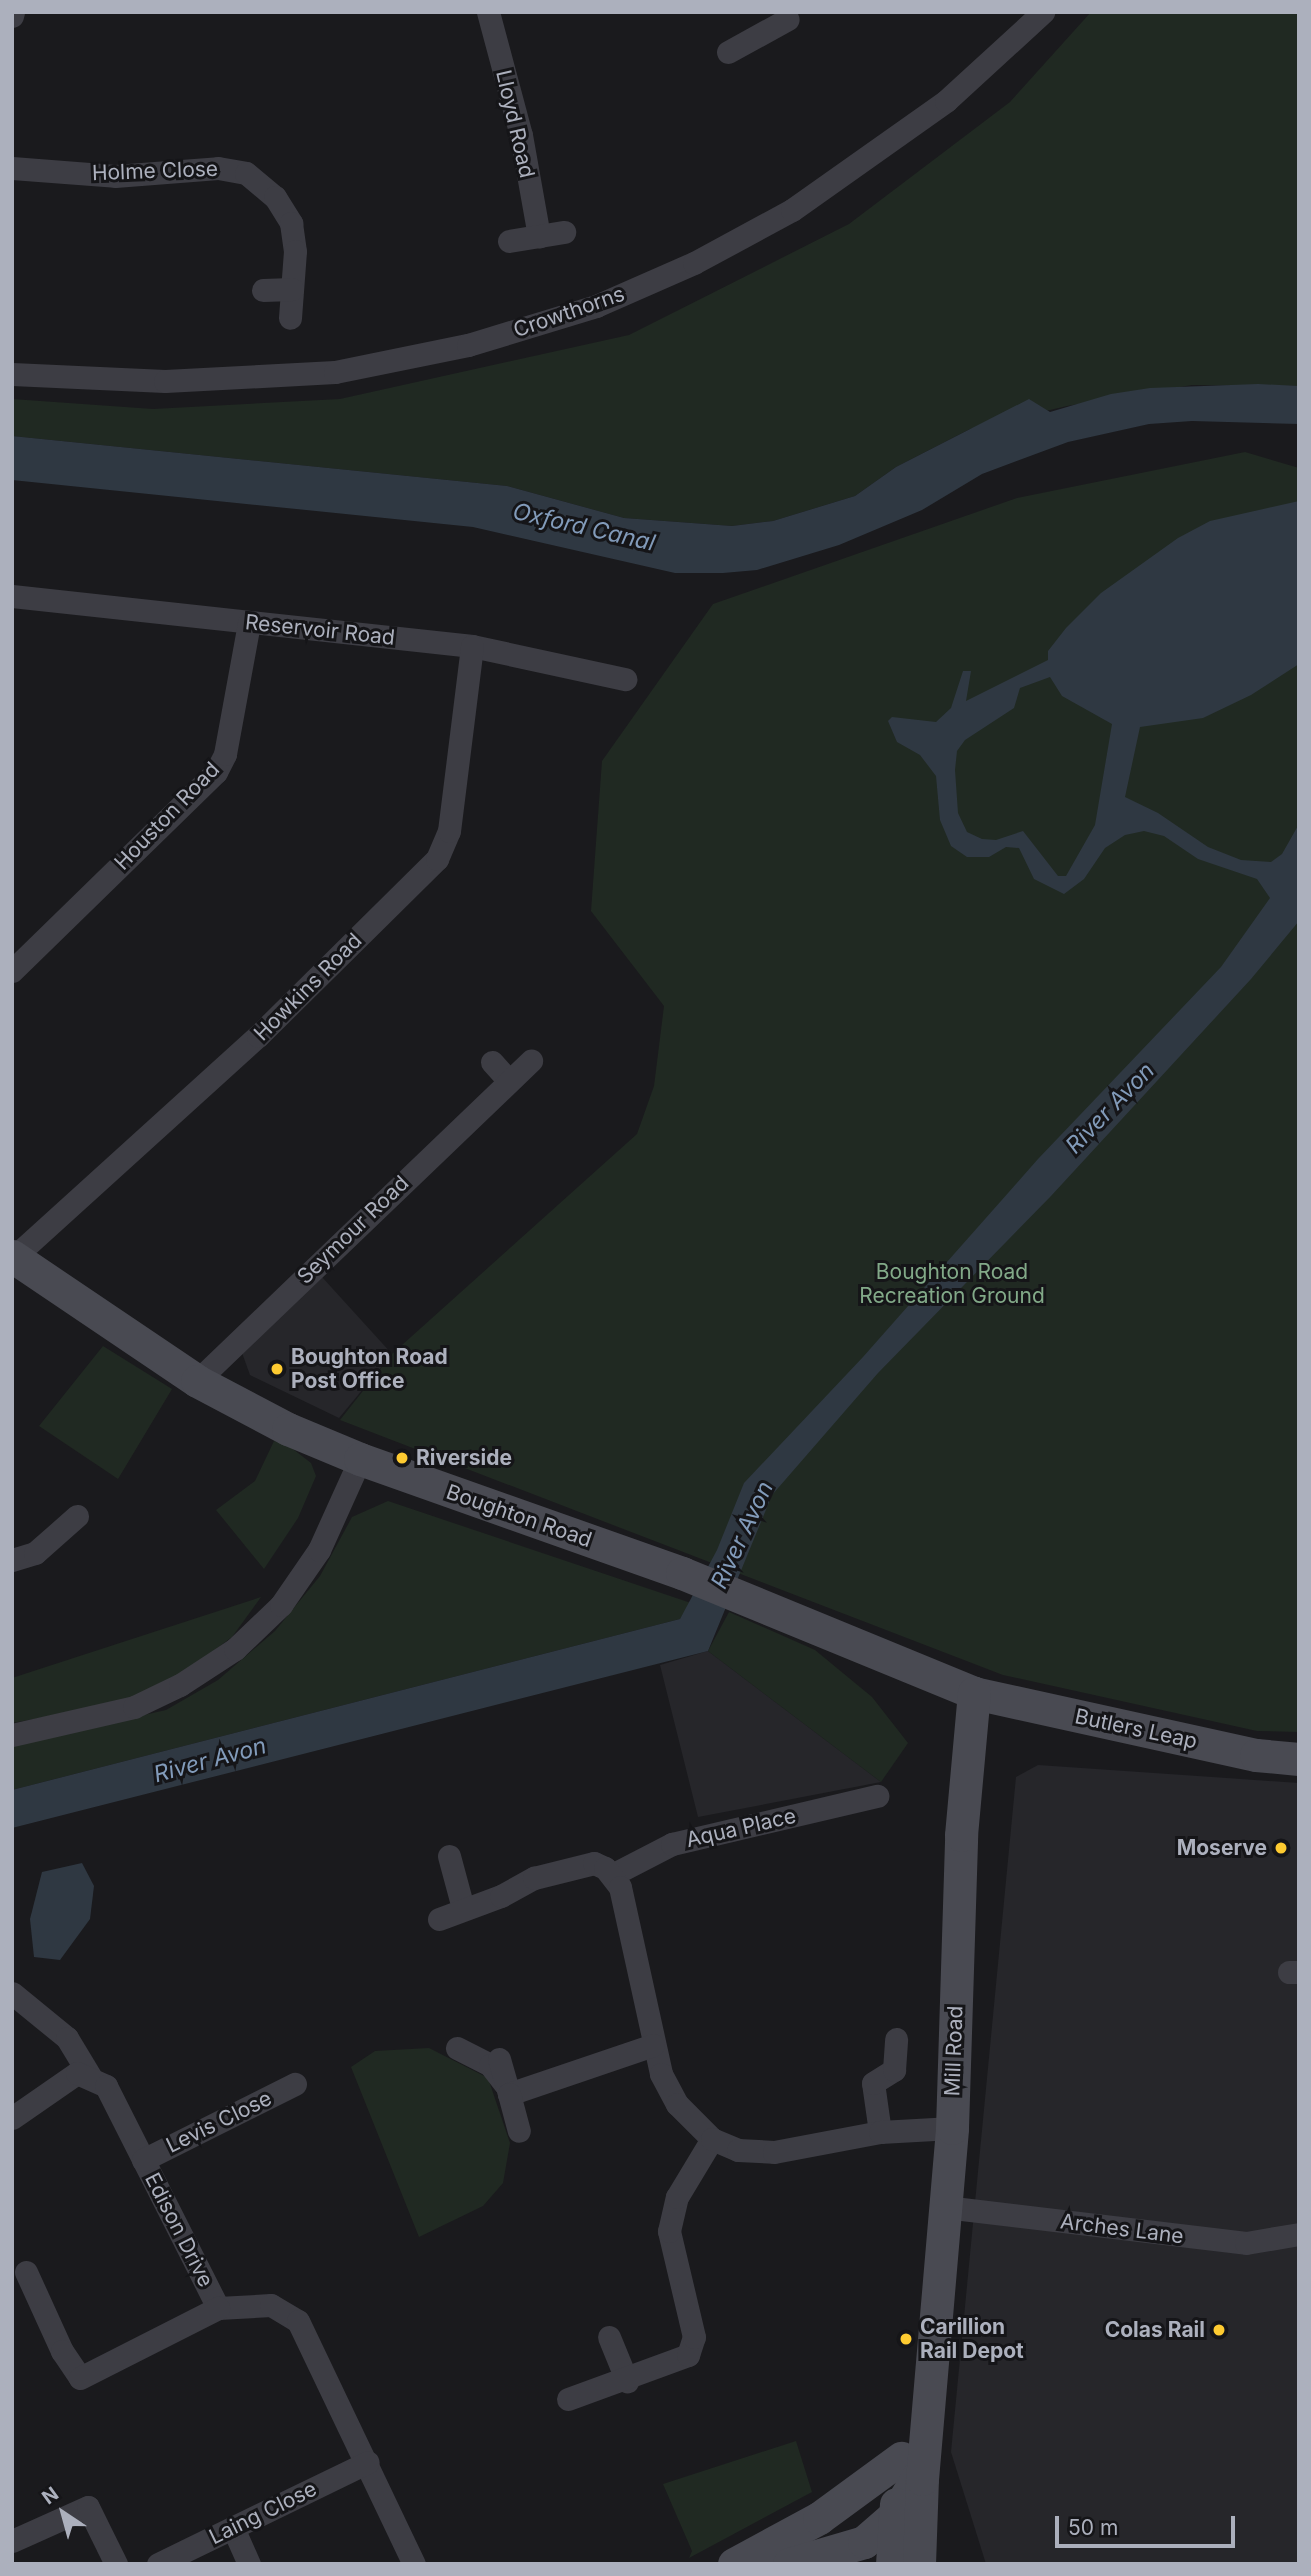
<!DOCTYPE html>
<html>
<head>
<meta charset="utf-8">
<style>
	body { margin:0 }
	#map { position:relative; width:1311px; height:2576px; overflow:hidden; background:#1a1a1d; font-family:Inter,sans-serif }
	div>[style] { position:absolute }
	.built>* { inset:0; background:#26262a }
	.green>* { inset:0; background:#202922 }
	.water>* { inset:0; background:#2f3842 }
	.street>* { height:23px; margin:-11.5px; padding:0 11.5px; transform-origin:11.5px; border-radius:11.5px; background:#3d3d44 }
	.secondary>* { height:33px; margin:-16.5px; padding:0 16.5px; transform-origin:16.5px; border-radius:16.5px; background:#494a52 }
	.dots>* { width:19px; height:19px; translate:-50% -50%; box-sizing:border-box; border:4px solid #151518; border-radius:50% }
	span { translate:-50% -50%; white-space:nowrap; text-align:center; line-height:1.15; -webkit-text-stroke:6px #151518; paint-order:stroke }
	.street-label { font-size:21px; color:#acb0bd }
	.park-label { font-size:21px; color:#82a988 }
	.poi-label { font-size:21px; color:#acb0bd; font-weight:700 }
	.left { translate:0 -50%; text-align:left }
	.right { translate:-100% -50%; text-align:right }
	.water-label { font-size:23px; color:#829bba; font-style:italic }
	.frame { position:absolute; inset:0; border:14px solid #acb0bd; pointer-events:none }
	.north { position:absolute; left:28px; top:2478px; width:70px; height:70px; -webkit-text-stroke:5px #151518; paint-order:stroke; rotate:324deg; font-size:19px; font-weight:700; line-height:28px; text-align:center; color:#acb0bd }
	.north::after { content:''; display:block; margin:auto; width:24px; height:32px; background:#acb0bd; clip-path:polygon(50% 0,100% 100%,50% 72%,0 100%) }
	.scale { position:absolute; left:1055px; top:2516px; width:180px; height:32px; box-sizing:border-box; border:4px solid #acb0bd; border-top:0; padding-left:9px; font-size:21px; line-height:24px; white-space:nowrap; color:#acb0bd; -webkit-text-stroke:5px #151518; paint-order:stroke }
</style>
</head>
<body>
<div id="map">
	<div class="built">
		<i style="clip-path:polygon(322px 1277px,392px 1354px,339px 1418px,250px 1375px,241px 1350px)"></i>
		<i style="clip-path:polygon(708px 1651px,881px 1782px,698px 1817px,660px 1665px)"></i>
		<i style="clip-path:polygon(1038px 1765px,1299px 1783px,1299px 2564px,986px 2564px,951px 2452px,1016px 1777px)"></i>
	</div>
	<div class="green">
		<i style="clip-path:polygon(1091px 12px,1299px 12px,1299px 386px,1192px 385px,1067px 406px,970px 429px,896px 467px,855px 496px,773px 521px,732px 526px,624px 518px,507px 486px,12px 436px,12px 399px,153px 409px,340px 399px,629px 335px,849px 224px,1010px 102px)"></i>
		<i style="clip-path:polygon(1245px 452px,1299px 468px,1299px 1732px,1257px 1731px,1003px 1675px,340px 1420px,392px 1354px,637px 1134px,654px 1086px,664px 1006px,591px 911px,602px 761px,713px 604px,1017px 498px)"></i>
		<i style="clip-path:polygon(103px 1346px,172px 1389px,118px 1479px,39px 1426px)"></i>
		<i style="clip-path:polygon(274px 1441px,289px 1446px,311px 1463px,316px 1476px,298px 1518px,264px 1569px,216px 1510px,255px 1481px)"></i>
		<i style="clip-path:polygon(388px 1501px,691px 1603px,680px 1619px,12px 1790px,12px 1745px,166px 1710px,218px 1680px,275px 1631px,320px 1576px,352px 1517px)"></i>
		<i style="clip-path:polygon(261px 1597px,232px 1637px,182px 1674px,118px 1704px,12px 1723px,12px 1678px)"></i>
		<i style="clip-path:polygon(729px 1612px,815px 1650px,872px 1697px,908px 1743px,881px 1782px,708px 1651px)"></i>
		<i style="clip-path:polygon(429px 2048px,488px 2078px,510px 2143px,503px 2183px,483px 2206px,419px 2237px,351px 2067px,375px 2051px)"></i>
		<i style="clip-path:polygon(796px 2441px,812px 2492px,689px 2558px,692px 2551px,663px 2484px)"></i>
	</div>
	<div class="water">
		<i style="clip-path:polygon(1258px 384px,1299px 386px,1299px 424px,1192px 421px,1149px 424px,1068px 442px,982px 474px,922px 510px,839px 545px,757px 570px,723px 573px,675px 573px,473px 527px,12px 480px,12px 436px,507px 486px,624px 518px,732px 526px,773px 521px,855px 496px,896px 467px,1029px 399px,1050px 412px,1111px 394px,1150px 388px)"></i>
		<i style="clip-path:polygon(evenodd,1299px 501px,1299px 664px,1251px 695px,1203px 718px,1140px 727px,1125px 797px,1158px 813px,1208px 847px,1241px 860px,1271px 862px,1282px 854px,1299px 824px,1299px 921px,1251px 979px,1051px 1196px,878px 1373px,772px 1495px,708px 1651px,12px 1828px,12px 1790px,680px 1619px,717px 1550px,744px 1483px,863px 1357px,1038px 1159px,1221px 967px,1270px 898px,1257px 879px,1198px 859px,1164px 836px,1144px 831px,1125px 835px,1105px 848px,1084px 879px,1064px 894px,1034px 879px,1019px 848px,1006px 847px,989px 857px,967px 857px,951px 846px,940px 820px,936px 776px,920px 755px,897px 742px,888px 721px,892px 717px,936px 722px,951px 708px,963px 671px,971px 671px,966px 701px,1048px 660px,1048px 651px,1066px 628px,1101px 593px,1178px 538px,1210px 521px,1299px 501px,1050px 677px,1062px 696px,1112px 724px,1095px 825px,1066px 876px,1058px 876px,1023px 831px,996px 840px,982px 839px,967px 832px,958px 813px,955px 770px,957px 751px,965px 740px,1014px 708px,1020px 688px,1050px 677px)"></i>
		<i style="clip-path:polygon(82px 1863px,94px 1886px,90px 1919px,60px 1960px,34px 1957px,30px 1919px,42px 1872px)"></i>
	</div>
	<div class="street">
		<i style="left:488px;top:12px;width:127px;rotate:75deg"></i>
		<i style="left:521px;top:135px;width:103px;rotate:79.9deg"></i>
		<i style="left:12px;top:16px;width:4px;rotate:-76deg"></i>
		<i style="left:728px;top:52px;width:68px;rotate:-28.8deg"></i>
		<i style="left:12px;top:168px;width:103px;rotate:4.4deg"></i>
		<i style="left:115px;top:176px;width:103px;rotate:-4.4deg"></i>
		<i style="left:218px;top:168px;width:28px;rotate:10deg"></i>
		<i style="left:246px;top:173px;width:38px;rotate:40deg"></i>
		<i style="left:275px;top:197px;width:31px;rotate:58deg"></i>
		<i style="left:291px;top:223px;width:28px;rotate:82deg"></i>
		<i style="left:295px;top:251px;width:67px;rotate:94.3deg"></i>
		<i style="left:509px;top:241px;width:56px;rotate:-9.3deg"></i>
		<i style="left:263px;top:290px;width:29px;rotate:-2deg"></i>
		<i style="left:12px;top:374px;width:153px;rotate:2.6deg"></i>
		<i style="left:165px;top:381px;width:170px;rotate:-3deg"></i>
		<i style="left:335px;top:372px;width:136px;rotate:-11.5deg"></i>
		<i style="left:468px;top:345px;width:134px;rotate:-16.9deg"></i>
		<i style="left:596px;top:306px;width:107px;rotate:-23.7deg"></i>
		<i style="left:694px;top:263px;width:111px;rotate:-28.4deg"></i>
		<i style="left:792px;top:210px;width:189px;rotate:-35.3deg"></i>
		<i style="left:946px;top:101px;width:132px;rotate:-42.5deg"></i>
		<i style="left:12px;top:596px;width:463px;rotate:6.2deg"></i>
		<i style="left:472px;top:646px;width:157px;rotate:12.2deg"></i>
		<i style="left:12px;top:971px;width:285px;rotate:-44.3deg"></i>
		<i style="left:216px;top:772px;width:20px;rotate:-63deg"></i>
		<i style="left:225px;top:754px;width:133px;rotate:-79.6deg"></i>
		<i style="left:492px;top:1062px;width:24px;rotate:48deg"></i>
		<i style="left:14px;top:1257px;width:329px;rotate:-42.2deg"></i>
		<i style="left:258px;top:1036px;width:252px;rotate:-44.7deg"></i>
		<i style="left:437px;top:859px;width:30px;rotate:-67deg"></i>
		<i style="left:449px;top:831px;width:186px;rotate:-82.9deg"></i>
		<i style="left:197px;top:1381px;width:463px;rotate:-43.8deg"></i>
		<i style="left:12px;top:1560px;width:24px;rotate:-17deg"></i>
		<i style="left:35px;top:1553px;width:56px;rotate:-41.4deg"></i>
		<i style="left:12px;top:1735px;width:125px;rotate:-12.9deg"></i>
		<i style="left:134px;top:1707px;width:51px;rotate:-25.6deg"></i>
		<i style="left:180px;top:1685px;width:66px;rotate:-33.2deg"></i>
		<i style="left:235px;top:1649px;width:64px;rotate:-43.7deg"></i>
		<i style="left:281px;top:1605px;width:67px;rotate:-55.4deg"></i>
		<i style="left:319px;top:1550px;width:100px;rotate:-65.7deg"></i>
		<i style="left:449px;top:1856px;width:54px;rotate:74.9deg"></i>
		<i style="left:612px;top:1875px;width:68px;rotate:-27.3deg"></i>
		<i style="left:672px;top:1844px;width:211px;rotate:-13.2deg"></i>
		<i style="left:439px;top:1919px;width:66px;rotate:-20.4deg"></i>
		<i style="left:501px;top:1896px;width:38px;rotate:-29deg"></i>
		<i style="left:534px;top:1878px;width:62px;rotate:-14deg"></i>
		<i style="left:594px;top:1863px;width:12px;rotate:24deg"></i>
		<i style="left:605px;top:1868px;width:24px;rotate:52deg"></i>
		<i style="left:620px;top:1887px;width:191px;rotate:77.6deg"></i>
		<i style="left:661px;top:2074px;width:34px;rotate:62deg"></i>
		<i style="left:677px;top:2104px;width:49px;rotate:45deg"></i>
		<i style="left:1289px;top:1972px;width:10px"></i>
		<i style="left:12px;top:1993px;width:71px;rotate:39.3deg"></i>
		<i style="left:67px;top:2038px;width:44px;rotate:58.8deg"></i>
		<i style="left:457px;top:2048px;width:37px;rotate:27deg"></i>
		<i style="left:490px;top:2065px;width:23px;rotate:52deg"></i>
		<i style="left:499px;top:2059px;width:36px;rotate:74deg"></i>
		<i style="left:509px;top:2094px;width:152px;rotate:-18.8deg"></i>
		<i style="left:509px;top:2094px;width:38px;rotate:75deg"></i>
		<i style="left:12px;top:2118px;width:79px;rotate:-34.7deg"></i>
		<i style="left:77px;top:2073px;width:32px;rotate:24deg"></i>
		<i style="left:106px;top:2086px;width:249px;rotate:63.2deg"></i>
		<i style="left:218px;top:2308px;width:53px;rotate:-3.2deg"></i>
		<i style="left:271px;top:2305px;width:31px;rotate:31deg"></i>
		<i style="left:298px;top:2321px;width:269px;rotate:64.5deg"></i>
		<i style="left:880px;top:2132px;width:49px;rotate:-98.1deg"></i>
		<i style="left:873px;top:2083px;width:25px;rotate:-32deg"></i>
		<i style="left:894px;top:2070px;width:31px;rotate:-86deg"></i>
		<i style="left:143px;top:2160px;width:170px;rotate:-26.6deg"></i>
		<i style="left:945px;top:2207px;width:303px;rotate:6.8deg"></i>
		<i style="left:1246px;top:2243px;width:54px;rotate:-9.6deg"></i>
		<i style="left:26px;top:2272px;width:87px;rotate:65.5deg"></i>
		<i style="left:62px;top:2351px;width:32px;rotate:56deg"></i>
		<i style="left:80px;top:2378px;width:155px;rotate:-26.9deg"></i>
		<i style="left:609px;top:2337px;width:48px;rotate:67.8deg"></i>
		<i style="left:568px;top:2399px;width:128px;rotate:-20.1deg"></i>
		<i style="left:688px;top:2355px;width:19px;rotate:-72deg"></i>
		<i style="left:694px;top:2337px;width:109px;rotate:-103.3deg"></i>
		<i style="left:669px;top:2231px;width:35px;rotate:-77deg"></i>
		<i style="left:677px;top:2197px;width:68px;rotate:-58.9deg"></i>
		<i style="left:712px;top:2139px;width:28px;rotate:23deg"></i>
		<i style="left:738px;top:2150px;width:36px;rotate:3deg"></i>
		<i style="left:774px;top:2152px;width:108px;rotate:-10.7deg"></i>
		<i style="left:880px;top:2132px;width:72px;rotate:-3.2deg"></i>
		<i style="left:233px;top:2528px;width:39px;rotate:66deg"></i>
		<i style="left:12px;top:2541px;width:83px;rotate:-24.1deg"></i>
		<i style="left:88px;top:2507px;width:64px;rotate:63.8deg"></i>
		<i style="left:158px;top:2564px;width:233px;rotate:-25.9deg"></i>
	</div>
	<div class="secondary">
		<i style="left:12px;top:1256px;width:223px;rotate:34deg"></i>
		<i style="left:197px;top:1381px;width:103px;rotate:27.8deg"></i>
		<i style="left:288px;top:1429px;width:78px;rotate:22.6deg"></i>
		<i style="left:360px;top:1459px;width:342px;rotate:19.5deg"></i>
		<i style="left:682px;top:1573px;width:316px;rotate:22.3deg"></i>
		<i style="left:974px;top:1693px;width:289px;rotate:12.4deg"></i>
		<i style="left:1256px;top:1755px;width:43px;rotate:5.3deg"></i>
		<i style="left:734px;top:2564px;width:97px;rotate:-28.4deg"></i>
		<i style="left:819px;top:2518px;width:102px;rotate:-36.2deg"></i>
		<i style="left:789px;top:2564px;width:78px;rotate:-16.3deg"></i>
		<i style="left:864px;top:2542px;width:40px;rotate:-41deg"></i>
		<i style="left:894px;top:2516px;width:50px;rotate:-58.8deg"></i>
		<i style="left:892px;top:2564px;width:60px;rotate:-86.2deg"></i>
		<i style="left:919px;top:2564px;width:85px;rotate:-88deg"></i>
		<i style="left:922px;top:2479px;width:352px;rotate:-85.1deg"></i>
		<i style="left:952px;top:2128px;width:293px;rotate:-88.2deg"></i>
		<i style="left:961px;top:1835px;width:143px;rotate:-84.8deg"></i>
	</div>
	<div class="dots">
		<i style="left:277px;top:1369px;background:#fecb31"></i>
		<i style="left:402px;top:1458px;background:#fecb31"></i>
		<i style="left:1281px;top:1848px;background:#fecb31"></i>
		<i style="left:1219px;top:2330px;background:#fecb31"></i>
		<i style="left:906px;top:2339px;background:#fecb31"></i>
	</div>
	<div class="street-label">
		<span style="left:515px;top:124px;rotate:77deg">Lloyd Road</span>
		<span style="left:155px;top:171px;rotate:-2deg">Holme Close</span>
		<span style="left:569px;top:312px;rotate:-19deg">Crowthorns</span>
		<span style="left:320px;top:630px;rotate:6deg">Reservoir Road</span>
		<span style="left:167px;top:816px;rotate:-46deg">Houston Road</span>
		<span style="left:308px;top:987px;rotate:-45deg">Howkins Road</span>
		<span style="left:353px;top:1230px;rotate:-44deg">Seymour Road</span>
		<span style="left:519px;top:1516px;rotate:19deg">Boughton Road</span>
		<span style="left:1136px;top:1729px;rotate:12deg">Butlers Leap</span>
		<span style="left:741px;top:1828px;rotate:-13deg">Aqua Place</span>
		<span style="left:954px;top:2051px;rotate:-88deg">Mill Road</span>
		<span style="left:219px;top:2122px;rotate:-26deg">Levis Close</span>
		<span style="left:1122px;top:2229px;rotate:7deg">Arches Lane</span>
		<span style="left:179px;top:2230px;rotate:63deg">Edison Drive</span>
		<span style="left:263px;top:2513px;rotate:-26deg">Laing Close</span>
	</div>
	<div class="park-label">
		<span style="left:952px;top:1284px">Boughton Road<br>Recreation Ground</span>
	</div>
	<div class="poi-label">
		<span class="left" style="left:291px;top:1369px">Boughton Road<br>Post Office</span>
		<span class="left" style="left:416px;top:1458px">Riverside</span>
		<span class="right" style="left:1267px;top:1848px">Moserve</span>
		<span class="left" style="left:920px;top:2339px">Carillion<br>Rail Depot</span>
		<span class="right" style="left:1205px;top:2330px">Colas Rail</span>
	</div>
	<div class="water-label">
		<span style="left:584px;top:527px;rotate:13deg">Oxford Canal</span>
		<span style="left:1110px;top:1108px;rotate:-46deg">River Avon</span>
		<span style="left:742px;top:1535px;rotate:-65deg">River Avon</span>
		<span style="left:210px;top:1760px;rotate:-15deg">River Avon</span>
	</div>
	<div class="frame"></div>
	<div class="north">N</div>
	<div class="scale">50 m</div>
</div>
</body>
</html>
